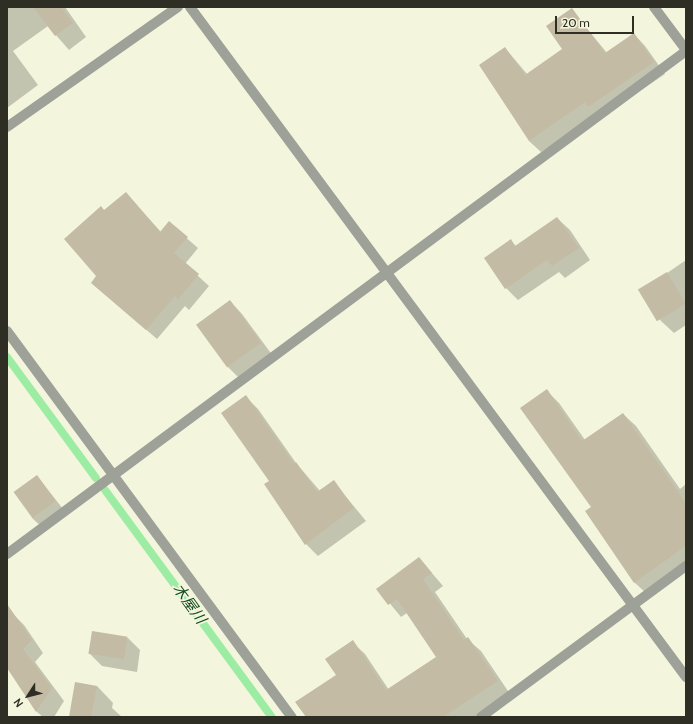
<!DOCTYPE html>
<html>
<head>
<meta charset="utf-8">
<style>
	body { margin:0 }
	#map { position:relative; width:693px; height:724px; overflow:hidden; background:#f4f5dd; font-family:Cabin,"Noto Sans JP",sans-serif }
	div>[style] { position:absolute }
	.shadow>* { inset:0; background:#0003 }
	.stream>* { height:8px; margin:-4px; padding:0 4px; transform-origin:4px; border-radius:4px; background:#9ceda3 }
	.building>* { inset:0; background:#c4bba5; transform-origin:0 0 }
	.minor>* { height:10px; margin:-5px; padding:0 5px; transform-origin:5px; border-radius:5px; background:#9da198 }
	span { translate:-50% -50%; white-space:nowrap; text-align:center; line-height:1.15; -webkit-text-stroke:3.5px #f4f5dd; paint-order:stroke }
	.water-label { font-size:15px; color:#114a1c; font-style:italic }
	.frame { position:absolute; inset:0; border:8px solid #2e2e25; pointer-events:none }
	.north { position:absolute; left:8px; top:676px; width:40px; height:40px; -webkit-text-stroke:3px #f4f5dd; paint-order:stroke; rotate:234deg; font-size:11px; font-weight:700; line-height:16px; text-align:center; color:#2e2e25 }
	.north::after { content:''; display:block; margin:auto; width:14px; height:18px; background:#2e2e25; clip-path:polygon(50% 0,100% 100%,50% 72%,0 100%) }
	.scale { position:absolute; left:555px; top:16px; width:79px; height:18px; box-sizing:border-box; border:2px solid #2e2e25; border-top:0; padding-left:5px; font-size:12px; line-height:14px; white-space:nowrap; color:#2e2e25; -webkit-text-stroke:3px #f4f5dd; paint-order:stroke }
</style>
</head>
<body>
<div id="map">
	<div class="shadow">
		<i style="clip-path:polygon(7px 7px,65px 7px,86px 37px,69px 50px,48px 26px,13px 51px,38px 85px,7px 108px)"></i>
		<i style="clip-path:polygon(571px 9px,607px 53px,634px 34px,645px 46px,665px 74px,600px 118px,541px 152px,529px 141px,505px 48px,527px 74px,564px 49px)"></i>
		<i style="clip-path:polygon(126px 193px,161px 232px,169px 223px,198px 248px,185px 264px,209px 286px,189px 310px,185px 306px,157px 339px,92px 283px,98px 276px,104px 211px)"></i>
		<i style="clip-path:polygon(557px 218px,570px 230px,590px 260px,565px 278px,559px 272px,518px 300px,506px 288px,511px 241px,516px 246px)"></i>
		<i style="clip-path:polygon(686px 260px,686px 325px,674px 333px,661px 321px,641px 291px)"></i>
		<i style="clip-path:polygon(230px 301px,242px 314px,273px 356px,240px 379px,228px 367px)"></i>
		<i style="clip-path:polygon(547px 391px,559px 403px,585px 440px,623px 414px,636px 426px,680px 489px,686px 484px,686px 568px,647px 594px,634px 582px,592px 507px)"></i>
		<i style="clip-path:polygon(246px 397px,258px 409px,296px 463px,320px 491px,333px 481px,366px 521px,318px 556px,306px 544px,270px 481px)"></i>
		<i style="clip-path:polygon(37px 476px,67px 514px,45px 530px,32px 518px)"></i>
		<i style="clip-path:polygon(419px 558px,443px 586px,435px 592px,467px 639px,481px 651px,510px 694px,475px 717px,307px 717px,337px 676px,352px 642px,365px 654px,389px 690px,437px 658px,407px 613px,401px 617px,378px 589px)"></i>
		<i style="clip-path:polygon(12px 613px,24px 625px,43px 653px,35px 662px,64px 701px,54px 717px,43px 717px,37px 712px,7px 666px,7px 616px)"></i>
		<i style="clip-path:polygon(128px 638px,140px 650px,137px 672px,102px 666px,90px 654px)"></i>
		<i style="clip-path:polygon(97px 686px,113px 703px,112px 708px,122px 717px,70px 717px)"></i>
	</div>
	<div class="stream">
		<i style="left:7px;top:357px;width:150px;rotate:53.7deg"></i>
		<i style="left:105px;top:490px;width:282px;rotate:53.7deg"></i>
	</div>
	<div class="building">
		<i style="clip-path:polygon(33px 7px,61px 7px,73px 23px,55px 36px)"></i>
		<i style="clip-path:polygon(572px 8px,605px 53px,634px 33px,654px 62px,588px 107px,585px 102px,529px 141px,479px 65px,505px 47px,525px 75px,562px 49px,546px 26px)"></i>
		<i style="clip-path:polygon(126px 192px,160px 232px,169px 221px,188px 237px,174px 253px,199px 274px,178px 300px,175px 296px,146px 330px,91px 283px,96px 276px,64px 239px,101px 206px,104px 210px)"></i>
		<i style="clip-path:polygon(557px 217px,579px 248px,552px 266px,547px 260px,505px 289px,484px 258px,511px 239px,515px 246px)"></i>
		<i style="left:667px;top:272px;width:37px;height:34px;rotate:59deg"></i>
		<i style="left:230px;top:300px;width:53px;height:42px;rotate:54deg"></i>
		<i style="clip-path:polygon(547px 389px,582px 441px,623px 413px,686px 503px,686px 546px,634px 583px,585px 511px,591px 507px,520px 408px)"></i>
		<i style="clip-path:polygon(246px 395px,294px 464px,296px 462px,317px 492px,334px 480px,354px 508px,305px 545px,264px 484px,269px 481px,221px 413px)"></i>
		<i style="left:37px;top:475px;width:32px;height:29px;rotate:54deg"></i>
		<i style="clip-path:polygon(419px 557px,432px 573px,423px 579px,464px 640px,468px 637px,498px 681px,443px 717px,306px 717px,295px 702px,336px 675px,325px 659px,353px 640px,386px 690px,436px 657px,397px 599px,388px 605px,376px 589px)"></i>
		<i style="clip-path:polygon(7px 604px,32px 640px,23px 649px,52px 688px,36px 712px,7px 668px)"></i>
		<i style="left:92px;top:631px;width:36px;height:23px;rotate:9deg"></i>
		<i style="clip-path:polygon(75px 682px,97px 686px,91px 717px,69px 717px)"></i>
	</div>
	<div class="minor">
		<i style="left:190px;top:7px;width:834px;rotate:53.49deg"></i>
		<i style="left:654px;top:7px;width:54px;rotate:53.3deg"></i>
		<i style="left:7px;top:127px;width:209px;rotate:-35.1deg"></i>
		<i style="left:7px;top:331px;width:480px;rotate:53.6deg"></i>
		<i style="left:7px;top:554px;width:845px;rotate:-36.53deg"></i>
		<i style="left:481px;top:717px;width:255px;rotate:-36.4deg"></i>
	</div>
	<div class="water-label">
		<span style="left:189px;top:604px;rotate:54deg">木屋川</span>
	</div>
	<div class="frame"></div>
	<div class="north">N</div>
	<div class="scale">20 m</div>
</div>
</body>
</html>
